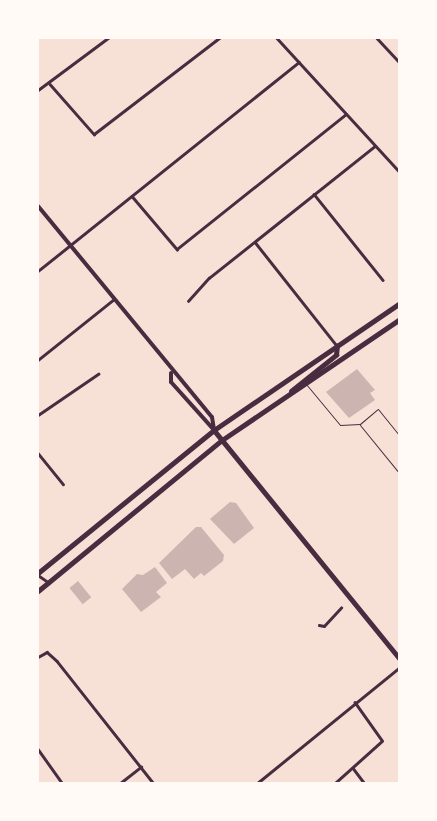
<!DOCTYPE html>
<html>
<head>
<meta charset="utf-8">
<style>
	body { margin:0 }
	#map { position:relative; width:437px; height:821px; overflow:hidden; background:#f7e1d7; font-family:"Alegreya Sans",sans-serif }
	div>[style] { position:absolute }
	.building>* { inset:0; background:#ccb4b1; transform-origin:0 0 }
	.service>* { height:1px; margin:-0.5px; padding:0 0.5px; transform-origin:0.5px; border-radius:0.5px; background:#4a2c40 }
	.minor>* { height:2.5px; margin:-1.25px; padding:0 1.25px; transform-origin:1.25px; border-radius:1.25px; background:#4a2c40 }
	.tertiary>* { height:3px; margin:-1.5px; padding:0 1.5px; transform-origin:1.5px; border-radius:1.5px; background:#4a2c40 }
	.secondary>* { height:4px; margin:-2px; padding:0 2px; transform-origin:2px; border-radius:2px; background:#4a2c40 }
	.primary>* { height:4.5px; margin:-2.25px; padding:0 2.25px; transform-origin:2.25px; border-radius:2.25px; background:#4a2c40 }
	span { translate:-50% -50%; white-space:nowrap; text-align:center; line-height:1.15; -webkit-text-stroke:4px #fffaf5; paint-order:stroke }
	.frame { position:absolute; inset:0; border:39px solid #fffaf5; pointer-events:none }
</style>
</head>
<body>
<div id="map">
	<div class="building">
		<i style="clip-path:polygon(357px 369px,375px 390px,370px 393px,375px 400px,349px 418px,326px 392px)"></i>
		<i style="clip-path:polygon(230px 502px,236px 503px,254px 528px,234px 544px,210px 519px)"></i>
		<i style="clip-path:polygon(196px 527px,201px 527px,224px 555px,223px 561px,204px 576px,201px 573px,194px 579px,185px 569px,172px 579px,159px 563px)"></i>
		<i style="clip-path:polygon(155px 567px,167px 583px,156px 592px,161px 597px,141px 612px,122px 589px,137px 574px,143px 575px)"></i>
		<i style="left:78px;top:581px;width:21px;height:11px;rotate:51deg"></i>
	</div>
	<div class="service">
		<i style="left:306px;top:384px;width:53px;rotate:50.3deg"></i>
		<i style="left:340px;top:425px;width:20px;rotate:-3deg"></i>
		<i style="left:360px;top:424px;width:23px;rotate:-40deg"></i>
		<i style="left:378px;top:409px;width:35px;rotate:51deg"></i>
		<i style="left:360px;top:425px;width:63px;rotate:50.8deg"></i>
	</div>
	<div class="minor">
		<i style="left:277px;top:38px;width:182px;rotate:47.5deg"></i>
		<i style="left:377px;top:38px;width:34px;rotate:47deg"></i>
		<i style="left:50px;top:84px;width:67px;rotate:48.7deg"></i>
		<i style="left:94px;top:134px;width:158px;rotate:-37.5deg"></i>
		<i style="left:38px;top:90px;width:87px;rotate:-36.6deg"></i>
		<i style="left:314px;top:194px;width:110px;rotate:51.3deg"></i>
		<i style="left:132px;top:196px;width:70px;rotate:49.7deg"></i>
		<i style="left:177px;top:249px;width:216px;rotate:-38.6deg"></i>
		<i style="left:255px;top:242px;width:132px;rotate:51.7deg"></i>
		<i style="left:38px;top:271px;width:334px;rotate:-38.7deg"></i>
		<i style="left:188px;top:301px;width:31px;rotate:-48deg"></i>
		<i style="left:209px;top:278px;width:212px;rotate:-38.5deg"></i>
		<i style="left:38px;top:360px;width:96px;rotate:-38.7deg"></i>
		<i style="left:38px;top:415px;width:73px;rotate:-34.3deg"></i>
		<i style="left:38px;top:453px;width:40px;rotate:51deg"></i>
		<i style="left:38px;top:575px;width:12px;rotate:35deg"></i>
		<i style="left:319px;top:625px;width:5px;rotate:11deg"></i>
		<i style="left:324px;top:626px;width:25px;rotate:-47deg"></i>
		<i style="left:38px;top:657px;width:10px;rotate:-29deg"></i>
		<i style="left:47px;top:652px;width:13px;rotate:42deg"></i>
		<i style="left:57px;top:661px;width:157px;rotate:51.7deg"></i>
		<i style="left:38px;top:749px;width:43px;rotate:54.5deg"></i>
		<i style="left:353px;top:768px;width:20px;rotate:53deg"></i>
		<i style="left:119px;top:784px;width:28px;rotate:-38deg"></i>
		<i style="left:334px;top:784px;width:64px;rotate:-41.9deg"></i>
		<i style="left:382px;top:741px;width:47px;rotate:-125.4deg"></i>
	</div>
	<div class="tertiary">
		<i style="left:256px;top:784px;width:186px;rotate:-39.1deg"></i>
	</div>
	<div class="secondary">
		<i style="left:38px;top:206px;width:273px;rotate:50.5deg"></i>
		<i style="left:212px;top:417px;width:13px;rotate:81deg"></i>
		<i style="left:171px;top:373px;width:9px;rotate:90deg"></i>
		<i style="left:171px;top:382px;width:64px;rotate:48.1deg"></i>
	</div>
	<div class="primary">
		<i style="left:291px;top:391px;width:58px;rotate:-38.7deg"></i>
		<i style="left:336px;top:355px;width:9px;rotate:-84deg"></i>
		<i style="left:214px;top:430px;width:295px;rotate:50.9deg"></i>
		<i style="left:38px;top:573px;width:227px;rotate:-39.1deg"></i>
		<i style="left:214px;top:430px;width:225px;rotate:-34.3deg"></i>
		<i style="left:38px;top:591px;width:238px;rotate:-39.4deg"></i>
		<i style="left:222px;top:440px;width:215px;rotate:-34.2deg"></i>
	</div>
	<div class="frame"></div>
</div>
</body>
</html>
